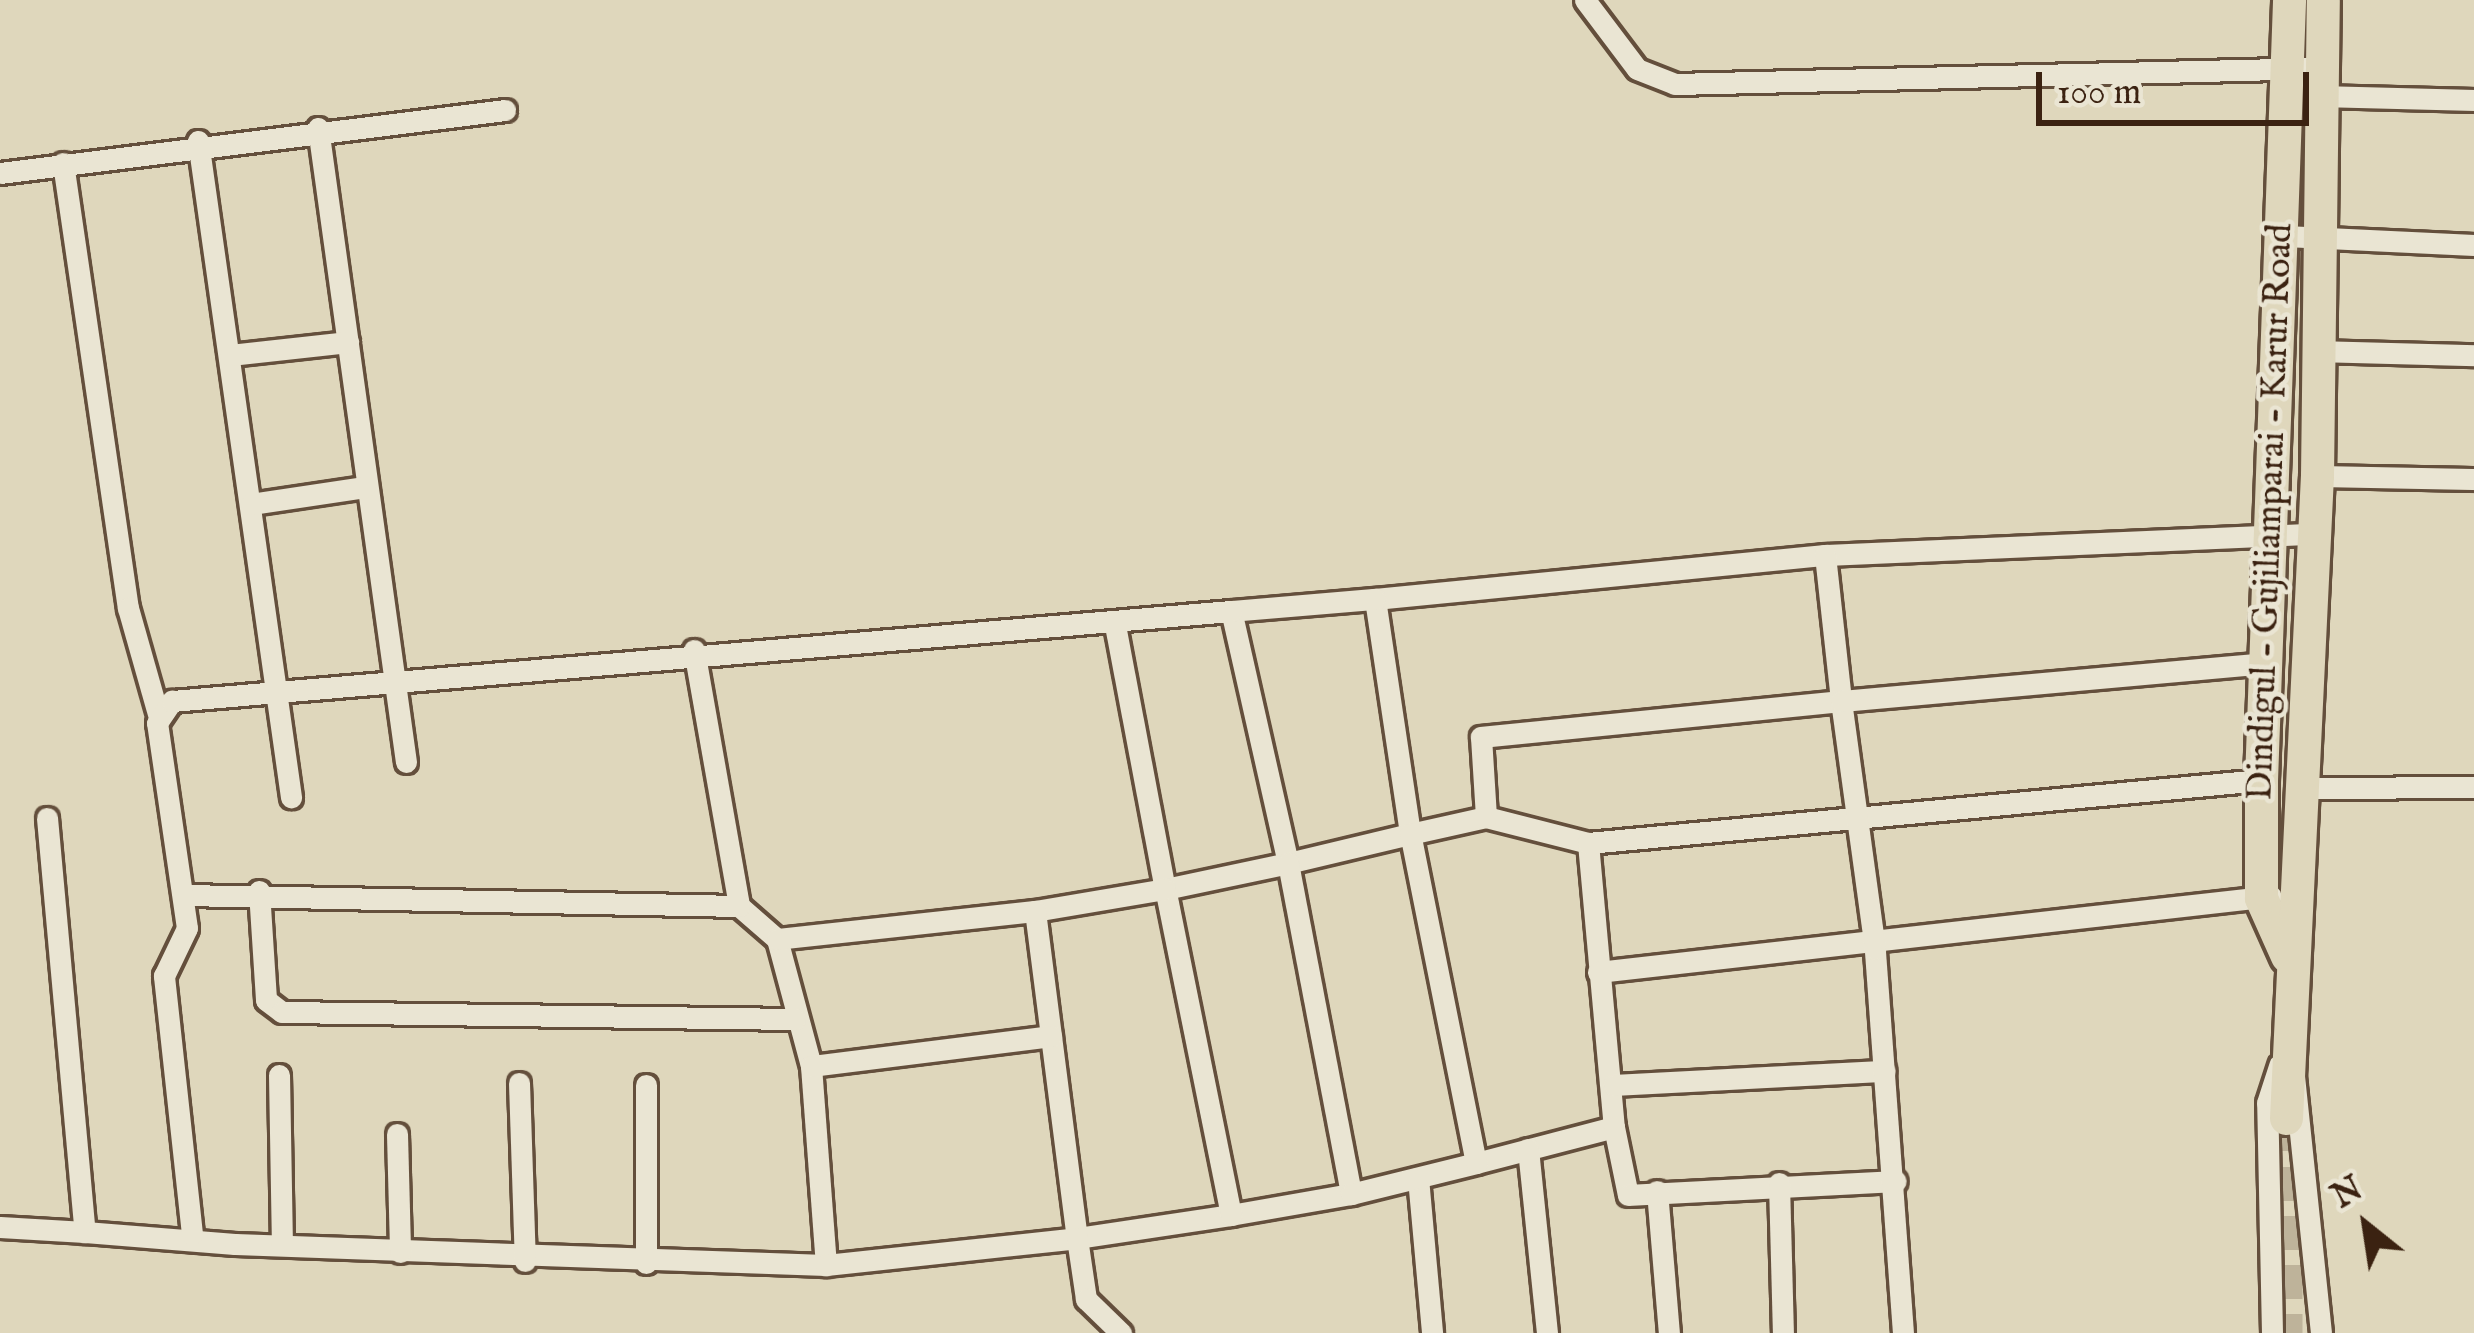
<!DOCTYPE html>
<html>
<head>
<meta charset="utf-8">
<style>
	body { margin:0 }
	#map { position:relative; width:2474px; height:1333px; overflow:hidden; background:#dfd7bc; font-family:"IM FELL English",serif }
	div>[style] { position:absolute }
	.primary-tunnel>* { height:33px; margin-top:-16.5px; transform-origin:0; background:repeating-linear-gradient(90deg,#beb39a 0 33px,transparent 0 49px) }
	.roads { filter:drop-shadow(3px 0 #644f3c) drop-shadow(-3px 0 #644f3c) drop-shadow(0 3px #644f3c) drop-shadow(0 -3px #644f3c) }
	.minor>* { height:21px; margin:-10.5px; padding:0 10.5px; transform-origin:10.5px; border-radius:10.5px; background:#eae5d3 }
	.primary>* { height:33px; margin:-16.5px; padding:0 16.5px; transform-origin:16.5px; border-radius:16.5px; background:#dfd7bc }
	span { translate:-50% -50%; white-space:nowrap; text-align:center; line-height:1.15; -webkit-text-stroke:9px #eae5d3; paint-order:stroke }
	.street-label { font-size:36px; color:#3b2211 }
	.north { position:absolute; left:2306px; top:1165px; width:120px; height:120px; -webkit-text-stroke:9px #eae5d3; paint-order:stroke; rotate:330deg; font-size:33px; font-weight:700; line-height:48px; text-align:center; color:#3b2211 }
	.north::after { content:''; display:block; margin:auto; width:42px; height:54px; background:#3b2211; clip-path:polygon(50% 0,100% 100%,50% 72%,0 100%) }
	.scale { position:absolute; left:2036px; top:72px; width:273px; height:54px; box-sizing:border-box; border:6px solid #3b2211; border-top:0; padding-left:15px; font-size:36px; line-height:42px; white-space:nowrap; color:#3b2211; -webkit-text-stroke:9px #eae5d3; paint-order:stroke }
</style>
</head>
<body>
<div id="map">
	<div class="primary-tunnel">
		<i style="left:2286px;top:1118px;width:215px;rotate:90deg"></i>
	</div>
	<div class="roads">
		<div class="minor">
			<i style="left:1585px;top:0;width:86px;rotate:53deg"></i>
			<i style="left:1637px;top:69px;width:41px;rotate:21.5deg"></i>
			<i style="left:1675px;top:84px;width:645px;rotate:-1.42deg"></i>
			<i style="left:2320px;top:96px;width:154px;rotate:1.5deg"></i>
			<i style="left:318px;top:128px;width:640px;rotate:82.1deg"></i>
			<i style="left:198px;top:141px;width:663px;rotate:81.93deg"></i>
			<i style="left:63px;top:163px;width:450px;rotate:81.7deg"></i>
			<i style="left:128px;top:608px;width:110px;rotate:74.2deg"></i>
			<i style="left:0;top:173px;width:509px;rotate:-7.11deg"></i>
			<i style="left:2285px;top:236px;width:189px;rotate:2.7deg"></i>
			<i style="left:2316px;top:351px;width:158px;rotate:1.5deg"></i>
			<i style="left:230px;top:355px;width:119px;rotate:-6.3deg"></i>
			<i style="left:2317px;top:476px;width:157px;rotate:1.1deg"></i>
			<i style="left:251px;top:504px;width:115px;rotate:-8.5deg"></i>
			<i style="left:1825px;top:555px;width:483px;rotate:-2.5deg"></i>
			<i style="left:1375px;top:599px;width:452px;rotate:-5.6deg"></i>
			<i style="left:1825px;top:555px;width:147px;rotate:83.7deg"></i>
			<i style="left:1841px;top:701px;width:362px;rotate:174.3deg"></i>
			<i style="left:1481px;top:737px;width:80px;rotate:86.4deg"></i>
			<i style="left:1486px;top:817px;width:105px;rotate:14.3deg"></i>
			<i style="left:1588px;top:843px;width:285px;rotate:84.8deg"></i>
			<i style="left:1614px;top:1127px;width:143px;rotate:165.4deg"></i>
			<i style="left:1375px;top:599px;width:238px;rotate:81.5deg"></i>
			<i style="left:1410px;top:834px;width:125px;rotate:166.6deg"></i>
			<i style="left:1288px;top:863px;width:258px;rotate:-102.7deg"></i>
			<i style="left:1231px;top:611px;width:144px;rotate:-4.8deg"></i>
			<i style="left:1115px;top:625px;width:269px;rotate:79.3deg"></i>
			<i style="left:1165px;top:889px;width:126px;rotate:-11.9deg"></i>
			<i style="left:1288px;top:863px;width:337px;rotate:79.2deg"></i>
			<i style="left:1351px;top:1194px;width:122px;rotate:170.1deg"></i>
			<i style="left:694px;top:650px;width:260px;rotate:80deg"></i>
			<i style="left:739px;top:906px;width:50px;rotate:41deg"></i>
			<i style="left:777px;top:939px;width:131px;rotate:75deg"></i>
			<i style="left:811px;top:1066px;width:200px;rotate:85.7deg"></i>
			<i style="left:2302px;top:788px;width:172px;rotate:-0.3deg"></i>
			<i style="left:47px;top:818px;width:416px;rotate:84.8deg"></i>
			<i style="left:85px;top:1232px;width:150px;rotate:4.6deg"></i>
			<i style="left:235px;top:1244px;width:591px;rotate:2.04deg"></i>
			<i style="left:826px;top:1265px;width:252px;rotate:-6.1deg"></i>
			<i style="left:1077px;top:1238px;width:156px;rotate:-8.5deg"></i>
			<i style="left:1231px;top:1215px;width:333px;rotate:-101.4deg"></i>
			<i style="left:1165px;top:889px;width:132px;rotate:170.4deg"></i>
			<i style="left:1035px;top:911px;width:330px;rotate:82.7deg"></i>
			<i style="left:1077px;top:1238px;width:62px;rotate:81.6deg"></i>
			<i style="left:1086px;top:1299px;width:49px;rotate:44.2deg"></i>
			<i style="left:1588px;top:843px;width:676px;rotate:-5.35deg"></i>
			<i style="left:259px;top:891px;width:109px;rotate:86.3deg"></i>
			<i style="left:266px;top:1000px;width:20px;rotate:37deg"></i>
			<i style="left:282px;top:1012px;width:513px;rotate:0.78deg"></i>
			<i style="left:183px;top:895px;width:556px;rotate:1.13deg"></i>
			<i style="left:777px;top:939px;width:260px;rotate:-6.2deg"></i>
			<i style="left:1598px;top:972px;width:677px;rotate:-6.44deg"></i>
			<i style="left:811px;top:1066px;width:242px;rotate:-7.1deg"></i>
			<i style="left:279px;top:1075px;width:170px;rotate:89deg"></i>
			<i style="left:2294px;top:1076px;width:258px;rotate:84deg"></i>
			<i style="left:519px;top:1083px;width:178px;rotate:88.1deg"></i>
			<i style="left:646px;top:1085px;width:178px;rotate:90deg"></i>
			<i style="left:1614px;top:1085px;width:271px;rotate:-3deg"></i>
			<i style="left:1614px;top:1127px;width:69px;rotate:78.4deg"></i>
			<i style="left:1628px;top:1195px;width:268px;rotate:-3deg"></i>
			<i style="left:397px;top:1134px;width:118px;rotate:88.5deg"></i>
			<i style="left:1528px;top:1149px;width:185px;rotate:84.1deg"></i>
			<i style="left:1418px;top:1178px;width:156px;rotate:84.8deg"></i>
			<i style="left:1779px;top:1183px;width:150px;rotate:88.5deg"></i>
			<i style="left:1657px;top:1191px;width:143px;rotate:85.2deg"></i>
			<i style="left:1351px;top:1194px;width:129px;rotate:-13.9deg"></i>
			<i style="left:1476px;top:1163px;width:336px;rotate:-101.3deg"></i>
			<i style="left:1410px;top:834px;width:78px;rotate:-12.6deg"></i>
			<i style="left:0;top:1227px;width:85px;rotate:3.4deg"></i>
			<i style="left:192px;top:1234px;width:260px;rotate:-96.2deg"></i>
			<i style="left:164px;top:976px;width:53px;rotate:-64.4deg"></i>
			<i style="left:187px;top:928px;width:207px;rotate:-98.3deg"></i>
			<i style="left:157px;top:723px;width:27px;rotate:-56deg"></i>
			<i style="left:172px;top:701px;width:1063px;rotate:-4.86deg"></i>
			<i style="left:1903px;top:1333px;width:385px;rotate:-94.2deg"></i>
			<i style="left:1875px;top:949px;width:250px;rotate:-97.8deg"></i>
			<i style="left:1841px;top:701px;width:428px;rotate:-5.1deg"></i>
			<i style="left:2272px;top:1333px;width:230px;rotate:-91.2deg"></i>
			<i style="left:2267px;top:1103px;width:40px;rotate:-72deg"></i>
		</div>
		<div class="primary">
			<i style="left:2287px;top:956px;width:64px;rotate:-114.1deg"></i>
			<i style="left:2261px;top:898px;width:118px;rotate:-90deg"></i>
			<i style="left:2261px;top:780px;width:781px;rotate:-87.94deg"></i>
			<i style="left:2286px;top:1118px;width:643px;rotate:-87.24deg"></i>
			<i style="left:2317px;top:476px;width:476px;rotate:-89.3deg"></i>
		</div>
	</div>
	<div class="street-label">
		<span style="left:2271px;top:512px;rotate:-88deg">Dindigul - Gujiliamparai - Karur Road</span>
	</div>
	<div class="north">N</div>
	<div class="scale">100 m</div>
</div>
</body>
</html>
